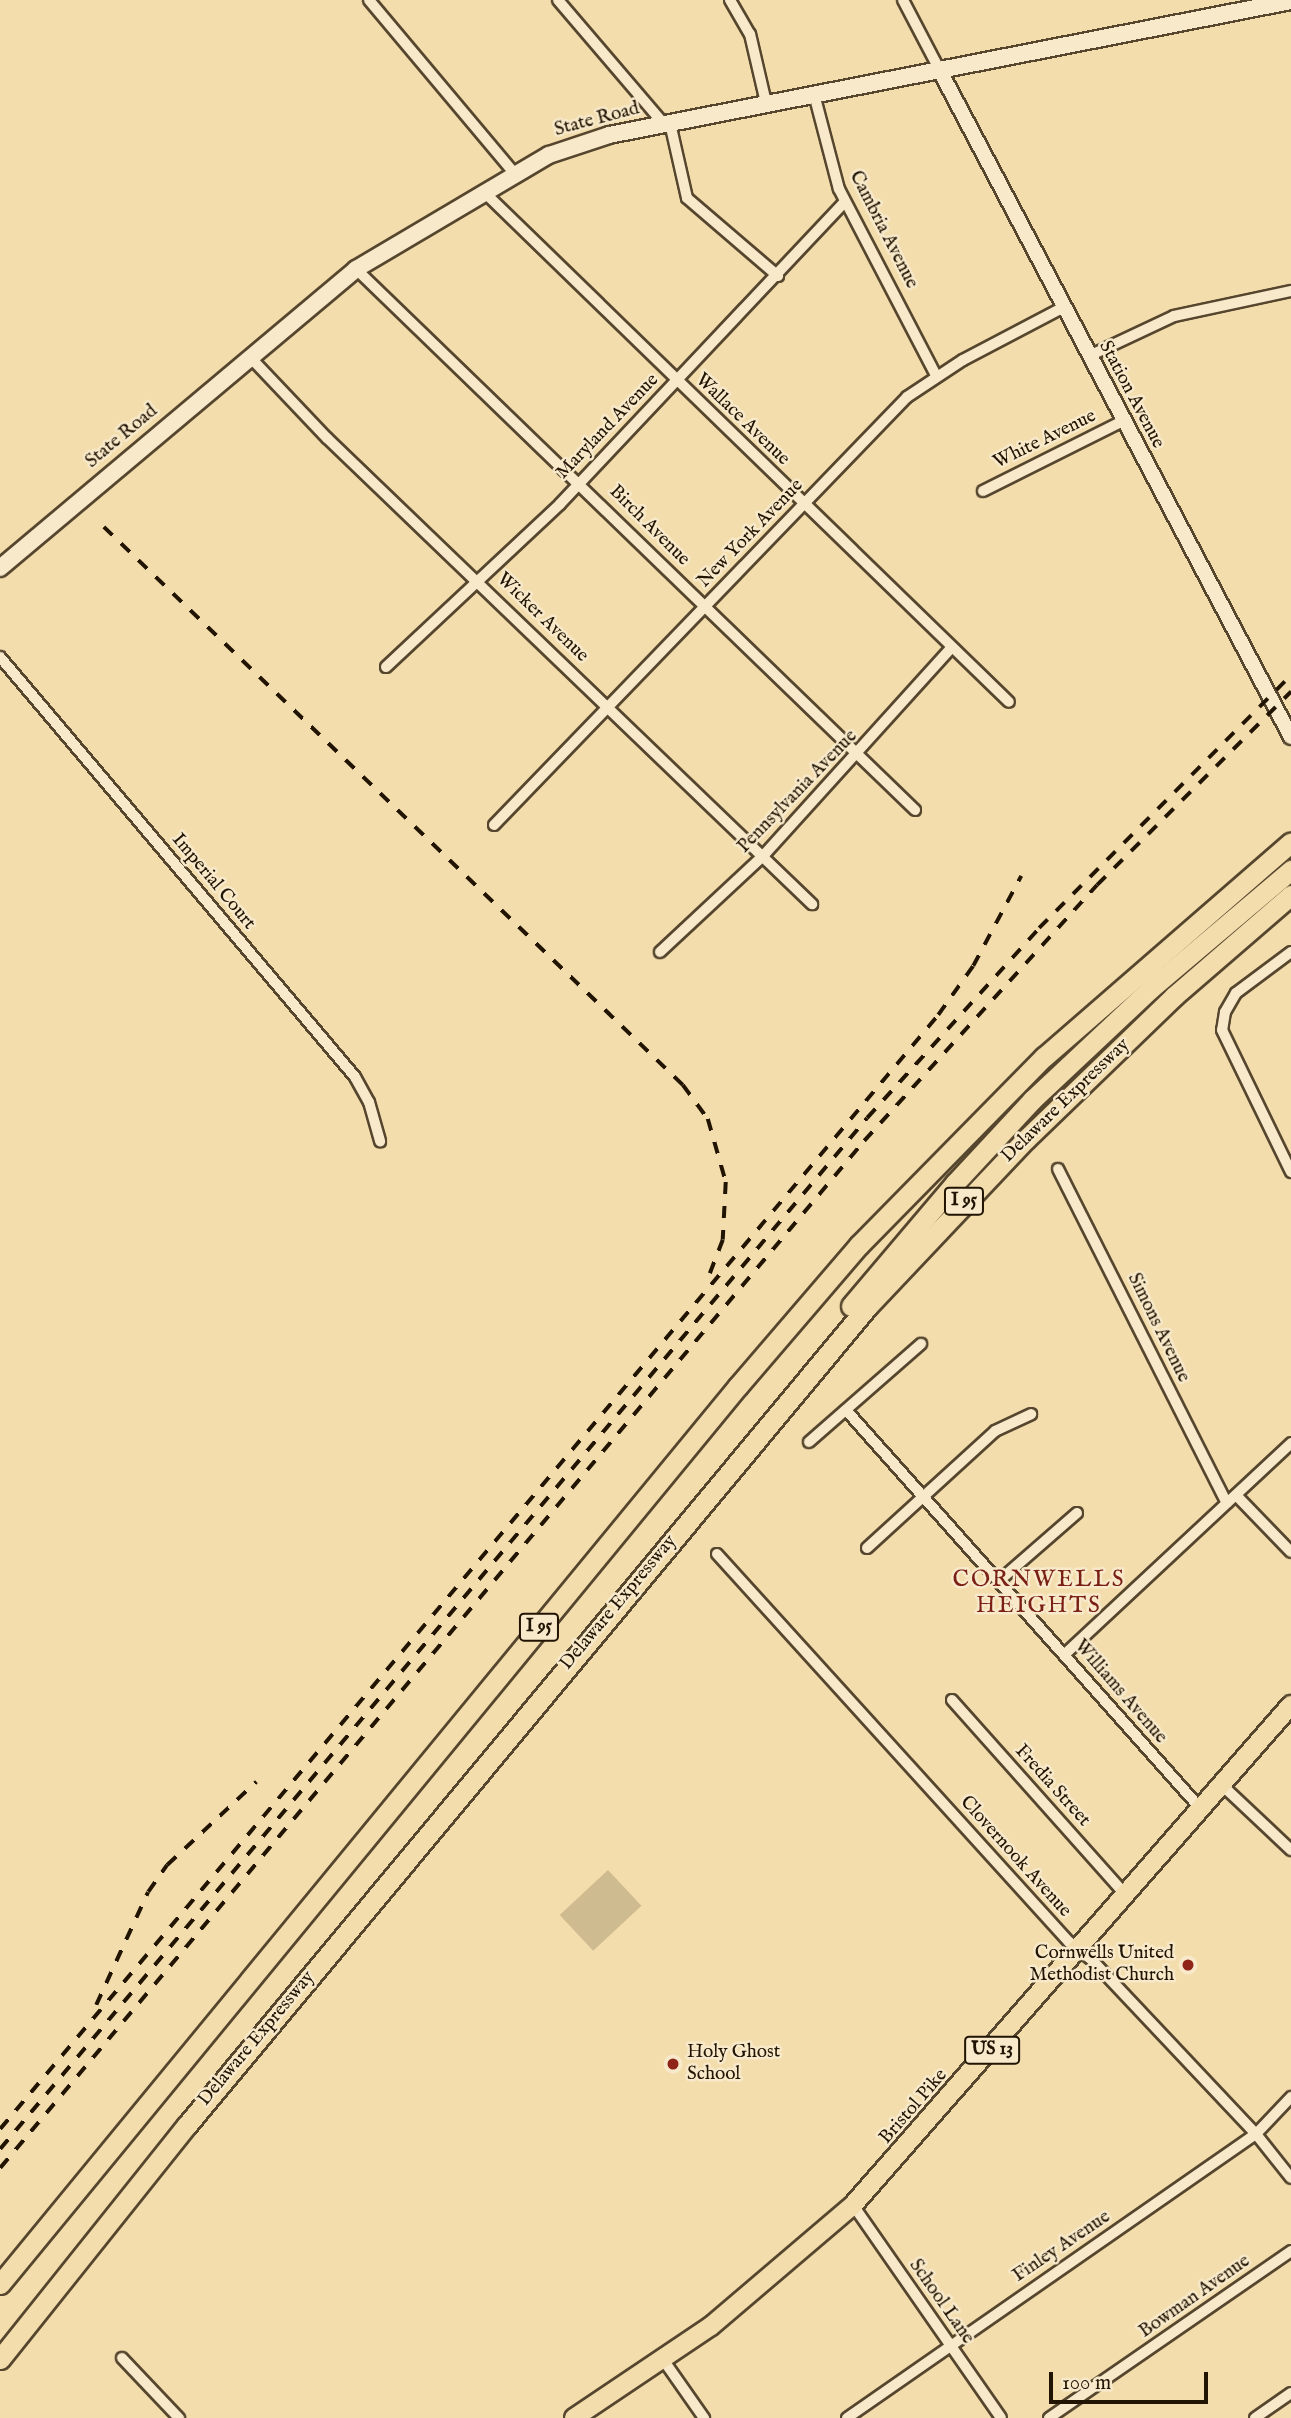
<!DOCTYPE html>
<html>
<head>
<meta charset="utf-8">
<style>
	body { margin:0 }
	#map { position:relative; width:1291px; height:2418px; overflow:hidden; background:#f3ddad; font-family:"IM FELL English",serif }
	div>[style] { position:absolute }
	.green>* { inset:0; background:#cfbb90; transform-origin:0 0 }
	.roads { filter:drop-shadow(2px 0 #56462e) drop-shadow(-2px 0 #56462e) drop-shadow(0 2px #56462e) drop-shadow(0 -2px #56462e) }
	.minor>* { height:10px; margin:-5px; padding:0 5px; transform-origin:5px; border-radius:5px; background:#f7e9ca }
	.tertiary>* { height:14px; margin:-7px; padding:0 7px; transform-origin:7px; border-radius:7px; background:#f7e9ca }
	.secondary>* { height:16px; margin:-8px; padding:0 8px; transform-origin:8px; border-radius:8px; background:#f7e9ca }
	.primary>* { height:18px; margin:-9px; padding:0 9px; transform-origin:9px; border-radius:9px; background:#f3ddad }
	.motorway>* { height:19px; margin:-9.5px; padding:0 9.5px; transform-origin:9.5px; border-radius:9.5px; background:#f3ddad }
	.rail>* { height:3.5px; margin-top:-1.75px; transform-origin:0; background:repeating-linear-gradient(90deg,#211403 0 12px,transparent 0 24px) }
	.dots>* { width:19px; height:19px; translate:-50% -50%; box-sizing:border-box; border:4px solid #f7e9ca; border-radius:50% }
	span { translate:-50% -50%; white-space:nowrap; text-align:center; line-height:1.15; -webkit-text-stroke:5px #f7e9ca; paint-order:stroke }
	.shield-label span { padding:2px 5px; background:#f7e9ca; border:2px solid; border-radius:5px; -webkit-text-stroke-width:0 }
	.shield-label { font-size:18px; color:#211403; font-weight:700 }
	.street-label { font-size:19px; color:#211403 }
	.poi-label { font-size:19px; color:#211403 }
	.right { translate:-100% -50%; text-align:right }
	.left { translate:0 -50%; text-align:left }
	.quarter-label { font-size:23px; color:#7a1f14; letter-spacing:2px }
	.scale { position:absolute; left:1049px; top:2372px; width:159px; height:32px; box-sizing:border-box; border:4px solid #211403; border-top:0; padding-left:9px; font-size:21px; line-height:24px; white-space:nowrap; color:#211403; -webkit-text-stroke:5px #f7e9ca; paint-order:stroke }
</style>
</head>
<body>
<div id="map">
	<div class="green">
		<i style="left:608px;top:1870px;width:49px;height:66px;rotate:47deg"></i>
	</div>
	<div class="roads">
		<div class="minor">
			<i style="left:369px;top:0;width:226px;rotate:50deg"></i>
			<i style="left:558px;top:0;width:163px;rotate:49.5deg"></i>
			<i style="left:730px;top:0;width:39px;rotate:60deg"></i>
			<i style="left:750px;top:34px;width:71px;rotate:76.9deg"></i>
			<i style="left:903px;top:0;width:78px;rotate:62.4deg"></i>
			<i style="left:814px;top:94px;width:98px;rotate:75.3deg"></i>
			<i style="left:839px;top:189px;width:210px;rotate:62.5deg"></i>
			<i style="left:670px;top:123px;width:77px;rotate:77.2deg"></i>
			<i style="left:687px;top:198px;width:120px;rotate:40.6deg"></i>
			<i style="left:483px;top:191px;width:733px;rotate:44.17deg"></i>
			<i style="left:356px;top:269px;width:778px;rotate:44.06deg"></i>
			<i style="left:1089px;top:356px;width:94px;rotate:-25.2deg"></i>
			<i style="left:1174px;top:316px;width:120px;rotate:-12.1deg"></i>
			<i style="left:250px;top:357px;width:112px;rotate:46.5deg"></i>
			<i style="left:327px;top:438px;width:673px;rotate:43.86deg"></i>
			<i style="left:983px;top:491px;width:157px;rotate:-26.6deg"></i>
			<i style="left:0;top:657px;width:550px;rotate:49.79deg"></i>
			<i style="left:355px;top:1077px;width:29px;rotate:61deg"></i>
			<i style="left:369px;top:1102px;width:41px;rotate:74.2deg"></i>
			<i style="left:386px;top:667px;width:238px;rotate:-43.1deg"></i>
			<i style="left:560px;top:504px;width:415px;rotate:-46.7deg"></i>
			<i style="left:494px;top:825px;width:595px;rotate:-46.02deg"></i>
			<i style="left:907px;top:397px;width:67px;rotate:-33.5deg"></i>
			<i style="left:963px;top:360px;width:114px;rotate:-27.7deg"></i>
			<i style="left:660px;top:952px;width:142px;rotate:-43deg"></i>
			<i style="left:764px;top:855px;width:280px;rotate:-47.9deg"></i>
			<i style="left:1291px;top:952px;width:69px;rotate:143.3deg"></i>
			<i style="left:1236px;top:993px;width:22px;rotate:120deg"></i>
			<i style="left:1225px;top:1012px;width:18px;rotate:99deg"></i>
			<i style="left:1222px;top:1030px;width:158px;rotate:64.1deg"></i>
			<i style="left:1058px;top:1169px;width:374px;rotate:63.2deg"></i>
			<i style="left:846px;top:1410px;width:534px;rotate:48.34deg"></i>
			<i style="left:809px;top:1442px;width:149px;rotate:-41.2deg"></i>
			<i style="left:1236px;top:1495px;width:79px;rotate:46deg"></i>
			<i style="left:867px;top:1548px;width:173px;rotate:-42.4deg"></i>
			<i style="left:995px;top:1431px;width:40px;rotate:-25deg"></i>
			<i style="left:717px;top:1554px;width:524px;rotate:47.79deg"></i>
			<i style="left:1069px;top:1942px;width:28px;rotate:38deg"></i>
			<i style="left:1091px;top:1959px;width:241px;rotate:46.7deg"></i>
			<i style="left:1256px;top:2134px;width:56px;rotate:51.5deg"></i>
			<i style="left:1000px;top:1580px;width:102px;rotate:-41deg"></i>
			<i style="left:1064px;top:1655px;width:311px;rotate:-43deg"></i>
			<i style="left:952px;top:1700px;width:261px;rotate:48.3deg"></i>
			<i style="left:1222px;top:1785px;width:95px;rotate:43.3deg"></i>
			<i style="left:853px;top:2205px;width:259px;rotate:55.2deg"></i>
			<i style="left:122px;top:2358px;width:83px;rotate:46.5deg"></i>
			<i style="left:664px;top:2361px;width:70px;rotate:54.9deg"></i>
			<i style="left:847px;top:2418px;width:498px;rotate:-34.8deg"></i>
			<i style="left:1256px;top:2134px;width:51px;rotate:-46.6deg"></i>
			<i style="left:1049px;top:2418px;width:294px;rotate:-34.6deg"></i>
			<i style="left:1255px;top:2418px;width:44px;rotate:-34.8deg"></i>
		</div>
		<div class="tertiary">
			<i style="left:939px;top:69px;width:755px;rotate:62.21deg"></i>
		</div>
		<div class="secondary">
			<i style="left:0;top:568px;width:465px;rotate:-40deg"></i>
			<i style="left:356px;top:269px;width:224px;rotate:-30.6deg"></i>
			<i style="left:549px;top:155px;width:63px;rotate:-18.4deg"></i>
			<i style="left:609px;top:135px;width:695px;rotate:-11.12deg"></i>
		</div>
		<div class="primary">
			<i style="left:574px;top:2418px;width:165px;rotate:-33.9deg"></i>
			<i style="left:711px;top:2326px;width:187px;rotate:-40.4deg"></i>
			<i style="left:853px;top:2205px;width:665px;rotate:-48.78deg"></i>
		</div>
		<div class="motorway">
			<i style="left:851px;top:1306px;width:161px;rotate:-49.8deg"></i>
			<i style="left:955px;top:1183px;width:113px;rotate:-47.1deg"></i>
			<i style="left:1032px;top:1100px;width:162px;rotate:-43.2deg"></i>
			<i style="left:1150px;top:989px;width:185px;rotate:-40.2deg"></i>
			<i style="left:0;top:2284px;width:1162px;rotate:-50.59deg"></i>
			<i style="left:738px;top:1386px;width:186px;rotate:-49.4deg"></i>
			<i style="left:859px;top:1245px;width:264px;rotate:-45.5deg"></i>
			<i style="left:1044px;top:1057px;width:327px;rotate:-41deg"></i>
			<i style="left:0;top:2359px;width:300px;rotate:-51.4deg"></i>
			<i style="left:187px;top:2125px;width:1064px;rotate:-50.26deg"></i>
			<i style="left:867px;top:1307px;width:231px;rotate:-46.6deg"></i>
			<i style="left:1026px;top:1139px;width:206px;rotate:-44deg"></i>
			<i style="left:1174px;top:996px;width:155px;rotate:-40.8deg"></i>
		</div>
	</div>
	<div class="rail">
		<i style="left:104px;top:527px;width:804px;rotate:43.94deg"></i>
		<i style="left:683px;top:1085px;width:42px;rotate:53.7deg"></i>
		<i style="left:708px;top:1119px;width:66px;rotate:74.1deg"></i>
		<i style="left:726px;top:1182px;width:58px;rotate:93deg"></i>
		<i style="left:723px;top:1240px;width:36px;rotate:111deg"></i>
		<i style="left:96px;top:2005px;width:124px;rotate:-65.3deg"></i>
		<i style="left:148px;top:1892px;width:33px;rotate:-55deg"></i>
		<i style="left:167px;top:1865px;width:122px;rotate:-43deg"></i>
		<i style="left:0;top:2129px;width:1456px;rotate:-49.9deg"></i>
		<i style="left:938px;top:1015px;width:60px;rotate:-54.5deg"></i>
		<i style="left:973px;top:966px;width:102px;rotate:-61.9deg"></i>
		<i style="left:0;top:2149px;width:1347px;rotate:-49.94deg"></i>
		<i style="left:867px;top:1118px;width:256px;rotate:-47.8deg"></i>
		<i style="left:1039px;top:928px;width:357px;rotate:-45.1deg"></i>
		<i style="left:0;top:2168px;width:1342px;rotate:-49.93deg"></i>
		<i style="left:864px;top:1141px;width:346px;rotate:-47.7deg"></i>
		<i style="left:1097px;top:885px;width:274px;rotate:-44.9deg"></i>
	</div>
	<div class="dots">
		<i style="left:1188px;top:1965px;background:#8f2418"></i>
		<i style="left:673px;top:2064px;background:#8f2418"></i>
	</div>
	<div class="shield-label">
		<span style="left:964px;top:1201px">I 95</span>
		<span style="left:539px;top:1627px">I 95</span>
		<span style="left:992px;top:2050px">US 13</span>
	</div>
	<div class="street-label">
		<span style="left:597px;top:120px;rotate:-15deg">State Road</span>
		<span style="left:883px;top:230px;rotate:63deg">Cambria Avenue</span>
		<span style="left:1131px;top:395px;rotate:62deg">Station Avenue</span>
		<span style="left:742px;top:420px;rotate:44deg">Wallace Avenue</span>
		<span style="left:608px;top:427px;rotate:-46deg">Maryland Avenue</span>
		<span style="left:122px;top:437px;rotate:-40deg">State Road</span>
		<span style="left:1045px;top:440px;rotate:-26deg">White Avenue</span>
		<span style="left:649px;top:526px;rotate:45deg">Birch Avenue</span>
		<span style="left:751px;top:534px;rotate:-46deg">New York Avenue</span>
		<span style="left:542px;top:618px;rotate:44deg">Wicker Avenue</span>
		<span style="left:798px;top:792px;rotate:-46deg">Pennsylvania Avenue</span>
		<span style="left:213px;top:882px;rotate:50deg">Imperial Court</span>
		<span style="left:1066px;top:1101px;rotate:-44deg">Delaware Expressway</span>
		<span style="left:1158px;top:1328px;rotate:64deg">Simons Avenue</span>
		<span style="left:619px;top:1603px;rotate:-50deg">Delaware Expressway</span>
		<span style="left:1120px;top:1692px;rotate:49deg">Williams Avenue</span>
		<span style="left:1052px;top:1786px;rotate:48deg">Fredia Street</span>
		<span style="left:1015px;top:1857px;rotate:48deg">Clovernook Avenue</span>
		<span style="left:257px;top:2039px;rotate:-50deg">Delaware Expressway</span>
		<span style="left:914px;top:2107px;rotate:-49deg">Bristol Pike</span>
		<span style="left:1062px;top:2247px;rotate:-34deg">Finley Avenue</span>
		<span style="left:1195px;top:2297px;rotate:-35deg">Bowman Avenue</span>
		<span style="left:941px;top:2302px;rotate:55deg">School Lane</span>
	</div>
	<div class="poi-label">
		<span class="right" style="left:1174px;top:1965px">Cornwells United<br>Methodist Church</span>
		<span class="left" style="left:687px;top:2064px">Holy Ghost<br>School</span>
	</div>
	<div class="quarter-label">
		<span style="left:1039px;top:1593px">CORNWELLS<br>HEIGHTS</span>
	</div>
	<div class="scale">100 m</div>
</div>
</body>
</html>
